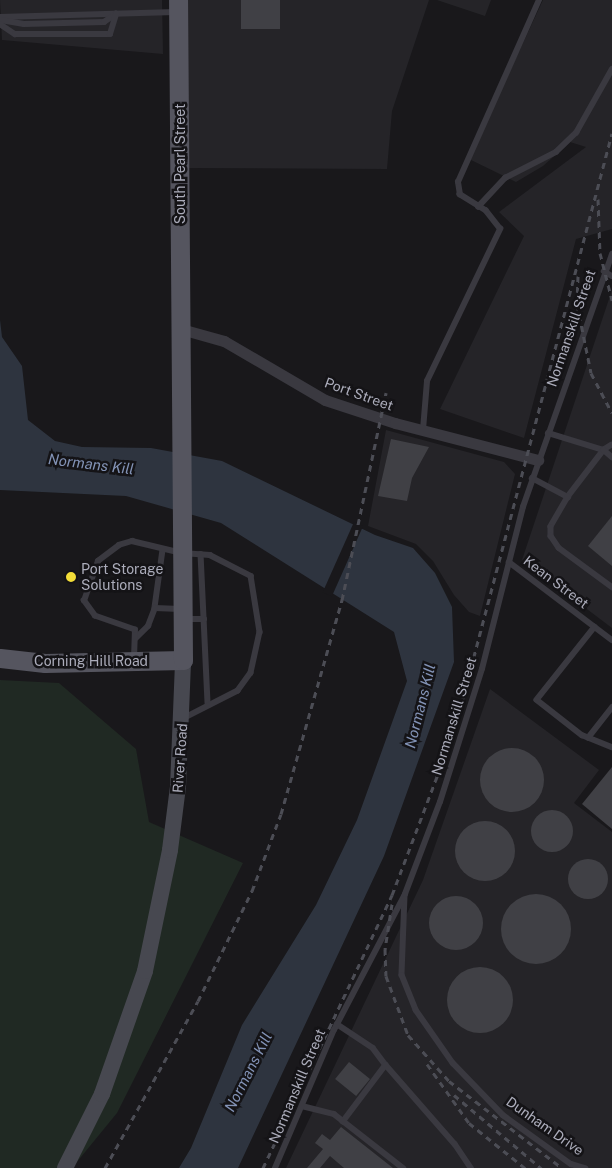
<!DOCTYPE html>
<html>
<head>
<meta charset="utf-8">
<style>
	body { margin:0 }
	#map { position:relative; width:612px; height:1168px; overflow:hidden; background:#19181b; font-family:"Public Sans",sans-serif }
	div>[style] { position:absolute }
	.built>* { inset:0; background:#252428 }
	.green>* { inset:0; background:#202923 }
	.water>* { inset:0; background:#2e343f }
	.pier>* { inset:0; background:#19181b; transform-origin:0 0 }
	.building>* { inset:0; background:#404045; transform-origin:0 0 }
	.round { border-radius:50% }
	.lane>* { height:5.5px; margin:-2.75px; padding:0 2.75px; transform-origin:2.75px; border-radius:2.75px; background:#3a3940 }
	.street>* { height:11px; margin:-5.5px; padding:0 5.5px; transform-origin:5.5px; border-radius:5.5px; background:#3a3940 }
	.secondary>* { height:16px; margin:-8px; padding:0 8px; transform-origin:8px; border-radius:8px; background:#474850 }
	.primary>* { height:19px; margin:-9.5px; padding:0 9.5px; transform-origin:9.5px; border-radius:9.5px; background:#55555f }
	.rail>* { height:3px; margin-top:-1.5px; transform-origin:0; background:repeating-linear-gradient(90deg,#4c4d55 0 6px,transparent 0 11px) }
	.dots>* { width:14px; height:14px; translate:-50% -50%; box-sizing:border-box; border:2px solid #141316; border-radius:50% }
	span { translate:-50% -50%; white-space:nowrap; text-align:center; line-height:1.15; -webkit-text-stroke:5px #141316; paint-order:stroke }
	.street-label { font-size:14px; color:#abacba }
	.poi-label { font-size:14px; color:#abacba }
	.left { translate:0 -50%; text-align:left }
	.water-label { font-size:15px; color:#8292b5; font-style:italic }
</style>
</head>
<body>
<div id="map">
	<div class="built">
		<i style="clip-path:polygon(0 0,162px 0,163px 54px,2px 40px)"></i>
		<i style="clip-path:polygon(188px 0,429px 0,392px 111px,387px 169px,188px 168px)"></i>
		<i style="clip-path:polygon(437px 0,491px 0,485px 16px)"></i>
		<i style="clip-path:polygon(543px 0,612px 0,612px 229px,576px 239px,524px 438px,440px 409px,524px 236px,499px 212px,586px 147px,570px 142px,543px 166px,516px 182px,469px 159px)"></i>
		<i style="clip-path:polygon(612px 290px,612px 628px,522px 560px)"></i>
		<i style="clip-path:polygon(386px 430px,504px 462px,515px 474px,480px 616px,469px 612px,454px 595px,433px 561px,416px 544px,368px 526px)"></i>
		<i style="clip-path:polygon(490px 689px,599px 770px,574px 803px,612px 832px,612px 1168px,286px 1168px,423px 880px)"></i>
	</div>
	<div class="green">
		<i style="clip-path:polygon(0 680px,59px 683px,136px 749px,149px 822px,243px 863px,117px 1113px,72px 1168px,0 1168px)"></i>
	</div>
	<div class="water">
		<i style="clip-path:polygon(0 320px,2px 337px,22px 366px,28px 420px,55px 441px,82px 447px,151px 448px,222px 461px,375px 535px,413px 548px,435px 573px,452px 607px,454px 662px,384px 856px,238px 1168px,179px 1168px,191px 1148px,242px 1025px,316px 905px,357px 820px,407px 681px,394px 632px,221px 523px,126px 496px,0 490px)"></i>
	</div>
	<div class="pier">
		<i style="left:354px;top:522px;width:10px;height:77px;rotate:24deg"></i>
	</div>
	<div class="building">
		<i style="left:241px;top:0;width:39px;height:29px"></i>
		<i style="clip-path:polygon(391px 439px,429px 447px,412px 478px,407px 501px,378px 496px)"></i>
		<i style="clip-path:polygon(612px 516px,612px 566px,588px 546px)"></i>
		<i class="round" style="left:480px;top:748px;width:64px;height:64px"></i>
		<i style="clip-path:polygon(612px 767px,612px 829px,582px 804px)"></i>
		<i class="round" style="left:531px;top:810px;width:42px;height:42px"></i>
		<i class="round" style="left:455px;top:821px;width:60px;height:60px"></i>
		<i class="round" style="left:568px;top:859px;width:40px;height:40px"></i>
		<i class="round" style="left:501px;top:894px;width:70px;height:70px"></i>
		<i class="round" style="left:429px;top:896px;width:54px;height:54px"></i>
		<i class="round" style="left:447px;top:967px;width:66px;height:66px"></i>
		<i style="left:349px;top:1062px;width:27px;height:22px;rotate:39deg"></i>
		<i style="clip-path:polygon(341px 1127px,393px 1168px,344px 1168px,330px 1156px,320px 1168px,307px 1168px,323px 1149px,315px 1143px,322px 1134px,330px 1140px)"></i>
	</div>
	<div class="lane">
		<i style="left:0;top:17px;width:175px;rotate:-1.6deg"></i>
		<i style="left:1px;top:20px;width:23px;rotate:10deg"></i>
		<i style="left:24px;top:24px;width:80px;rotate:-1.4deg"></i>
		<i style="left:104px;top:22px;width:14px;rotate:-34deg"></i>
		<i style="left:0;top:24px;width:18px;rotate:34deg"></i>
		<i style="left:15px;top:34px;width:95px"></i>
		<i style="left:110px;top:34px;width:21px;rotate:-73deg"></i>
		<i style="left:478px;top:207px;width:40px;rotate:-47deg"></i>
		<i style="left:505px;top:178px;width:57px;rotate:-27deg"></i>
		<i style="left:556px;top:152px;width:28px;rotate:-44deg"></i>
		<i style="left:576px;top:133px;width:73px;rotate:-60.6deg"></i>
		<i style="left:604px;top:271px;width:9px;rotate:32deg"></i>
		<i style="left:423px;top:430px;width:49px;rotate:-85.3deg"></i>
		<i style="left:427px;top:381px;width:169px;rotate:-64.3deg"></i>
		<i style="left:500px;top:229px;width:23px;rotate:-128deg"></i>
		<i style="left:486px;top:211px;width:31px;rotate:-148deg"></i>
		<i style="left:460px;top:195px;width:13px;rotate:-99deg"></i>
		<i style="left:458px;top:182px;width:199px;rotate:-66deg"></i>
		<i style="left:548px;top:433px;width:59px;rotate:16.9deg"></i>
		<i style="left:604px;top:450px;width:59px;rotate:127.5deg"></i>
		<i style="left:612px;top:445px;width:9px;rotate:148deg"></i>
		<i style="left:604px;top:450px;width:11px;rotate:41deg"></i>
		<i style="left:532px;top:478px;width:41px;rotate:27.8deg"></i>
		<i style="left:568px;top:497px;width:34px;rotate:120deg"></i>
		<i style="left:551px;top:527px;width:9px;rotate:90deg"></i>
		<i style="left:551px;top:536px;width:14px;rotate:56deg"></i>
		<i style="left:559px;top:548px;width:66px;rotate:36.3deg"></i>
		<i style="left:163px;top:550px;width:59px;rotate:97.9deg"></i>
		<i style="left:155px;top:608px;width:25px;rotate:2deg"></i>
		<i style="left:201px;top:554px;width:149px;rotate:87.3deg"></i>
		<i style="left:509px;top:562px;width:129px;rotate:37.1deg"></i>
		<i style="left:184px;top:619px;width:20px"></i>
		<i style="left:595px;top:627px;width:93px;rotate:128.5deg"></i>
		<i style="left:537px;top:700px;width:57px;rotate:37.9deg"></i>
		<i style="left:582px;top:735px;width:32px;rotate:22deg"></i>
		<i style="left:136px;top:638px;width:17px;rotate:-45deg"></i>
		<i style="left:148px;top:626px;width:19px;rotate:-69deg"></i>
		<i style="left:134px;top:658px;width:28px;rotate:-88deg"></i>
		<i style="left:135px;top:630px;width:42px;rotate:-160.7deg"></i>
		<i style="left:95px;top:616px;width:19px;rotate:-126deg"></i>
		<i style="left:84px;top:601px;width:42px;rotate:-70.7deg"></i>
		<i style="left:98px;top:561px;width:26px;rotate:-37deg"></i>
		<i style="left:119px;top:545px;width:14px;rotate:-17deg"></i>
		<i style="left:132px;top:541px;width:51px;rotate:13.5deg"></i>
		<i style="left:182px;top:553px;width:28px;rotate:4deg"></i>
		<i style="left:210px;top:555px;width:46px;rotate:27.1deg"></i>
		<i style="left:251px;top:576px;width:57px;rotate:80.9deg"></i>
		<i style="left:260px;top:632px;width:42px;rotate:102.4deg"></i>
		<i style="left:251px;top:673px;width:22px;rotate:126deg"></i>
		<i style="left:238px;top:691px;width:62px;rotate:153deg"></i>
		<i style="left:588px;top:738px;width:39px;rotate:-52deg"></i>
		<i style="left:405px;top:896px;width:79px;rotate:92.2deg"></i>
		<i style="left:402px;top:975px;width:38px;rotate:68deg"></i>
		<i style="left:416px;top:1010px;width:65px;rotate:55.1deg"></i>
		<i style="left:453px;top:1063px;width:72px;rotate:46.1deg"></i>
		<i style="left:503px;top:1115px;width:84px;rotate:35.8deg"></i>
		<i style="left:571px;top:1164px;width:15px;rotate:16deg"></i>
		<i style="left:337px;top:1024px;width:43px;rotate:33.7deg"></i>
		<i style="left:373px;top:1048px;width:21px;rotate:53deg"></i>
		<i style="left:386px;top:1065px;width:71px;rotate:127deg"></i>
		<i style="left:386px;top:1065px;width:105px;rotate:48.9deg"></i>
		<i style="left:455px;top:1144px;width:29px;rotate:56deg"></i>
		<i style="left:302px;top:1106px;width:33px;rotate:14deg"></i>
		<i style="left:334px;top:1114px;width:88px;rotate:38deg"></i>
		<i style="left:275px;top:1168px;width:150px;rotate:-66.9deg"></i>
		<i style="left:334px;top:1030px;width:153px;rotate:-62.4deg"></i>
		<i style="left:405px;top:894px;width:98px;rotate:-69.2deg"></i>
		<i style="left:440px;top:802px;width:139px;rotate:-72.5deg"></i>
		<i style="left:482px;top:669px;width:167px;rotate:-75.8deg"></i>
		<i style="left:523px;top:507px;width:268px;rotate:-70.6deg"></i>
	</div>
	<div class="street">
		<i style="left:181px;top:329px;width:45px;rotate:15.6deg"></i>
		<i style="left:224px;top:341px;width:117px;rotate:30.3deg"></i>
		<i style="left:325px;top:400px;width:74px;rotate:18.2deg"></i>
		<i style="left:395px;top:423px;width:148px;rotate:14.5deg"></i>
	</div>
	<div class="secondary">
		<i style="left:65px;top:1168px;width:83px;rotate:-63.4deg"></i>
		<i style="left:102px;top:1094px;width:130px;rotate:-70.7deg"></i>
		<i style="left:145px;top:971px;width:124px;rotate:-78.3deg"></i>
		<i style="left:170px;top:850px;width:64px;rotate:-82.8deg"></i>
		<i style="left:178px;top:787px;width:127px;rotate:-87.7deg"></i>
	</div>
	<div class="primary">
		<i style="left:0;top:658px;width:45px;rotate:6.3deg"></i>
		<i style="left:45px;top:663px;width:138px;rotate:-1.2deg"></i>
		<i style="left:183px;top:660px;width:660px;rotate:-90.43deg"></i>
	</div>
	<div class="rail">
		<i style="left:598px;top:199px;width:54px;rotate:87.9deg"></i>
		<i style="left:600px;top:253px;width:49px;rotate:75.7deg"></i>
		<i style="left:578px;top:276px;width:28px;rotate:92deg"></i>
		<i style="left:577px;top:304px;width:70px;rotate:78.5deg"></i>
		<i style="left:591px;top:373px;width:45px;rotate:62.3deg"></i>
		<i style="left:392px;top:904px;width:46px;rotate:98.8deg"></i>
		<i style="left:385px;top:949px;width:27px;rotate:88deg"></i>
		<i style="left:386px;top:976px;width:63px;rotate:69.6deg"></i>
		<i style="left:408px;top:1035px;width:62px;rotate:48.3deg"></i>
		<i style="left:449px;top:1081px;width:143px;rotate:37.6deg"></i>
		<i style="left:427px;top:1064px;width:72px;rotate:54.6deg"></i>
		<i style="left:469px;top:1123px;width:72px;rotate:38.8deg"></i>
		<i style="left:454px;top:1095px;width:114px;rotate:40deg"></i>
		<i style="left:105px;top:1168px;width:191px;rotate:-60.9deg"></i>
		<i style="left:198px;top:1001px;width:123px;rotate:-63.9deg"></i>
		<i style="left:252px;top:891px;width:82px;rotate:-69.4deg"></i>
		<i style="left:281px;top:814px;width:223px;rotate:-74.1deg"></i>
		<i style="left:342px;top:600px;width:212px;rotate:-78deg"></i>
		<i style="left:263px;top:1168px;width:302px;rotate:-64.7deg"></i>
		<i style="left:392px;top:895px;width:174px;rotate:-69.2deg"></i>
		<i style="left:454px;top:732px;width:619px;rotate:-75.22deg"></i>
	</div>
	<div class="dots">
		<i style="left:71px;top:577px;background:#f3dd38"></i>
	</div>
	<div class="street-label">
		<span style="left:180px;top:164px;rotate:-90deg">South Pearl Street</span>
		<span style="left:571px;top:328px;rotate:-71deg">Normanskill Street</span>
		<span style="left:359px;top:394px;rotate:20deg">Port Street</span>
		<span style="left:556px;top:582px;rotate:37deg">Kean Street</span>
		<span style="left:91px;top:661px">Corning Hill Road</span>
		<span style="left:454px;top:716px;rotate:-73deg">Normanskill Street</span>
		<span style="left:180px;top:758px;rotate:-86deg">River Road</span>
		<span style="left:297px;top:1086px;rotate:-67deg">Normanskill Street</span>
		<span style="left:545px;top:1126px;rotate:35deg">Dunham Drive</span>
	</div>
	<div class="poi-label">
		<span class="left" style="left:81px;top:577px">Port Storage<br>Solutions</span>
	</div>
	<div class="water-label">
		<span style="left:91px;top:464px;rotate:7deg">Normans Kill</span>
		<span style="left:420px;top:706px;rotate:-76deg">Normans Kill</span>
		<span style="left:248px;top:1072px;rotate:-63deg">Normans Kill</span>
	</div>
</div>
</body>
</html>
